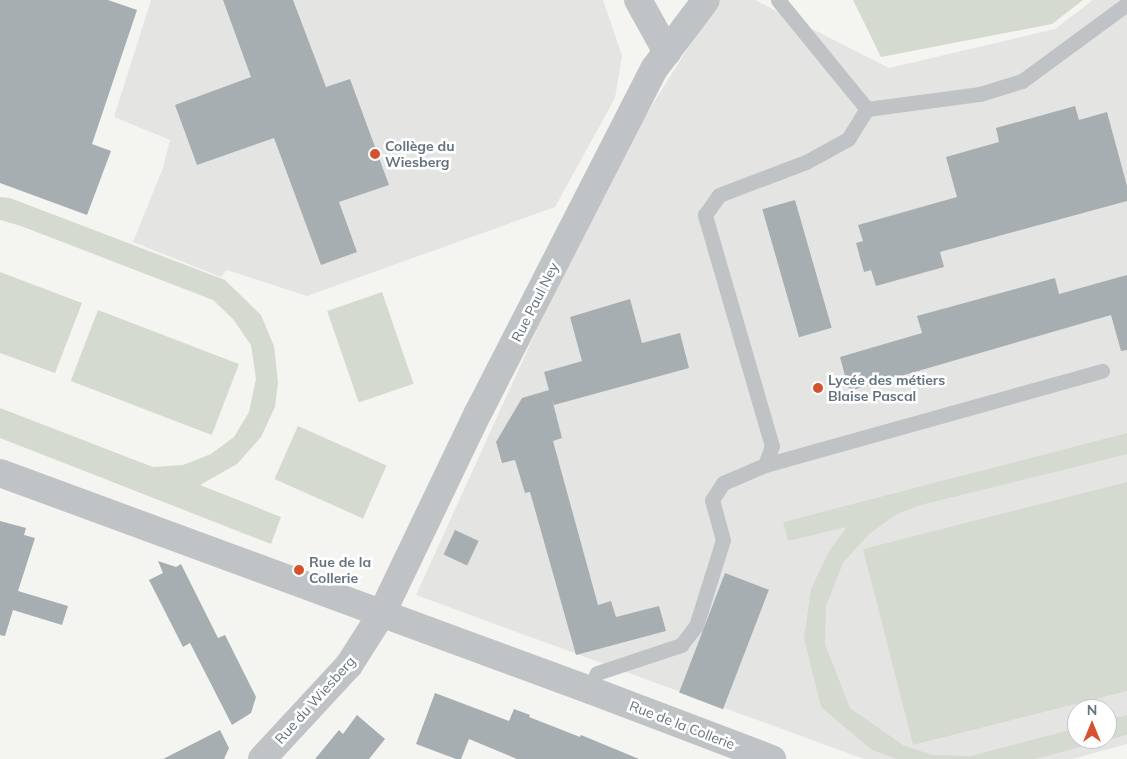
<!DOCTYPE html>
<html>
<head>
<meta charset="utf-8">
<style>
	body { margin:0 }
	#map { position:relative; width:1127px; height:759px; overflow:hidden; background:#f4f4f0; font-family:Mulish,sans-serif }
	div>[style] { position:absolute }
	.built>* { inset:0; background:#e4e5e3 }
	.green>* { inset:0; background:#d5dad1; transform-origin:0 0 }
	.building>* { inset:0; background:#a6aeb2; transform-origin:0 0 }
	.service>* { height:15px; margin:-7.5px; padding:0 7.5px; transform-origin:7.5px; border-radius:7.5px; background:#bfc3c6 }
	.minor>* { height:28px; margin:-14px; padding:0 14px; transform-origin:14px; border-radius:14px; background:#bfc3c6 }
	.tertiary>* { height:28px; margin:-14px; padding:0 14px; transform-origin:14px; border-radius:14px; background:#bfc3c6 }
	.dots>* { width:14px; height:14px; translate:-50% -50%; box-sizing:border-box; border:2px solid #fff; border-radius:50% }
	span { translate:-50% -50%; white-space:nowrap; text-align:center; line-height:1.15; -webkit-text-stroke:5px #fff; paint-order:stroke }
	.poi-label { font-size:14px; color:#64747f; font-weight:700 }
	.left { translate:0 -50%; text-align:left }
	.street-label { font-size:14px; color:#64747f }
	.north { position:absolute; left:1067px; top:699px; width:50px; height:50px; box-sizing:border-box; background:#fff; border:1px solid #c1c7cc; border-radius:50%; rotate:0deg; font-size:14px; font-weight:700; line-height:20px; text-align:center; color:#64747f }
	.north::after { content:''; display:block; margin:auto; width:18px; height:22px; background:#d6512d; clip-path:polygon(50% 0,100% 100%,50% 72%,0 100%) }
</style>
</head>
<body>
<div id="map">
	<div class="built">
		<i style="clip-path:polygon(151px 0,603px 0,622px 56px,615px 98px,555px 207px,307px 296px,227px 270px,221px 277px,133px 242px,163px 168px,170px 140px,114px 117px)"></i>
		<i style="clip-path:polygon(evenodd,718px 0,755px 0,889px 68px,1055px 29px,1093px 0,1127px 0,1127px 744px,1072px 759px,864px 759px,416px 595px,604px 182px,718px 0,1077px 709px,1107px 709px,1107px 739px,1077px 739px,1077px 709px)"></i>
	</div>
	<div class="green">
		<i style="clip-path:polygon(853px 0,1083px 0,1052px 24px,881px 57px)"></i>
		<i style="clip-path:polygon(0 197px,10px 198px,225px 280px,261px 315px,274px 346px,278px 382px,275px 407px,261px 437px,237px 464px,200px 485px,281px 517px,271px 544px,0 438px,0 408px,153px 467px,183px 465px,211px 454px,234px 437px,249px 412px,256px 379px,251px 345px,233px 319px,213px 300px,21px 226px,0 220px)"></i>
		<i style="clip-path:polygon(0 272px,82px 303px,55px 373px,0 353px)"></i>
		<i style="left:382px;top:292px;width:97px;height:58px;rotate:71deg"></i>
		<i style="left:98px;top:310px;width:151px;height:76px;rotate:21deg"></i>
		<i style="left:298px;top:426px;width:97px;height:58px;rotate:24deg"></i>
		<i style="clip-path:polygon(1127px 433px,1127px 454px,921px 505px,897px 514px,869px 534px,843px 563px,826px 606px,825px 644px,850px 708px,903px 745px,932px 755px,971px 756px,1077px 728px,1077px 739px,1107px 739px,1107px 720px,1127px 715px,1127px 735px,1035px 759px,897px 759px,872px 750px,821px 707px,804px 638px,811px 589px,829px 551px,847px 527px,788px 541px,783px 522px)"></i>
		<i style="clip-path:polygon(1127px 482px,1127px 691px,913px 745px,863px 549px)"></i>
	</div>
	<div class="building">
		<i style="clip-path:polygon(0 0,108px 0,137px 10px,92px 144px,111px 151px,87px 215px,0 183px)"></i>
		<i style="clip-path:polygon(223px 0,293px 0,326px 87px,350px 79px,389px 185px,339px 202px,357px 252px,321px 265px,274px 138px,197px 165px,175px 105px,251px 77px)"></i>
		<i style="clip-path:polygon(1075px 106px,1079px 120px,1107px 112px,1127px 186px,1127px 201px,940px 252px,944px 267px,876px 286px,871px 270px,864px 272px,856px 243px,863px 241px,858px 225px,957px 197px,946px 157px,999px 142px,996px 128px)"></i>
		<i style="left:795px;top:200px;width:133px;height:34px;rotate:74deg"></i>
		<i style="clip-path:polygon(1127px 275px,1127px 350px,1121px 351px,1111px 315px,849px 391px,840px 357px,922px 333px,917px 316px,1055px 278px,1059px 294px)"></i>
		<i style="clip-path:polygon(630px 299px,642px 343px,680px 333px,689px 368px,554px 405px,552px 399px,562px 438px,553px 441px,598px 605px,611px 601px,616px 617px,659px 606px,666px 631px,576px 655px,530px 492px,525px 493px,515px 460px,502px 463px,496px 442px,522px 398px,549px 390px,544px 372px,582px 361px,570px 317px)"></i>
		<i style="clip-path:polygon(0 521px,26px 528px,24px 535px,35px 538px,18px 591px,68px 606px,62px 625px,13px 610px,5px 636px,0 635px)"></i>
		<i style="left:455px;top:530px;width:26px;height:27px;rotate:25deg"></i>
		<i style="clip-path:polygon(158px 561px,176px 567px,181px 564px,218px 638px,225px 635px,256px 697px,251px 713px,232px 725px,190px 643px,183px 647px,149px 580px,163px 573px)"></i>
		<i style="left:725px;top:573px;width:47px;height:128px;rotate:21deg"></i>
		<i style="clip-path:polygon(435px 693px,509px 721px,514px 709px,530px 715px,529px 717px,580px 737px,581px 735px,639px 759px,517px 759px,469px 739px,461px 759px,456px 759px,416px 744px)"></i>
		<i style="clip-path:polygon(357px 715px,385px 739px,369px 759px,315px 759px,339px 730px,343px 734px)"></i>
		<i style="clip-path:polygon(220px 730px,229px 748px,224px 759px,163px 759px)"></i>
	</div>
	<div class="service">
		<i style="left:778px;top:0;width:141px;rotate:50.8deg"></i>
		<i style="left:867px;top:109px;width:114px;rotate:-7.6deg"></i>
		<i style="left:980px;top:94px;width:44px;rotate:-17.2deg"></i>
		<i style="left:1022px;top:81px;width:130px;rotate:-36.3deg"></i>
		<i style="left:765px;top:465px;width:350px;rotate:-15.6deg"></i>
		<i style="left:590px;top:690px;width:18px;rotate:-68deg"></i>
		<i style="left:597px;top:673px;width:89px;rotate:-18.4deg"></i>
		<i style="left:681px;top:645px;width:24px;rotate:-52deg"></i>
		<i style="left:696px;top:626px;width:90px;rotate:-72.6deg"></i>
		<i style="left:723px;top:540px;width:41px;rotate:-105.4deg"></i>
		<i style="left:712px;top:500px;width:20px;rotate:-57deg"></i>
		<i style="left:723px;top:483px;width:46px;rotate:-23.2deg"></i>
		<i style="left:765px;top:465px;width:20px;rotate:-70deg"></i>
		<i style="left:772px;top:446px;width:241px;rotate:-106.2deg"></i>
		<i style="left:705px;top:215px;width:24px;rotate:-55deg"></i>
		<i style="left:719px;top:195px;width:93px;rotate:-20.8deg"></i>
		<i style="left:806px;top:162px;width:48px;rotate:-28.7deg"></i>
		<i style="left:848px;top:139px;width:36px;rotate:-58deg"></i>
	</div>
	<div class="minor">
		<i style="left:638px;top:0;width:60px;rotate:60.9deg"></i>
		<i style="left:262px;top:759px;width:128px;rotate:-47.2deg"></i>
		<i style="left:349px;top:665px;width:62px;rotate:-57.6deg"></i>
		<i style="left:382px;top:613px;width:222px;rotate:-64.4deg"></i>
		<i style="left:478px;top:413px;width:386px;rotate:-62.9deg"></i>
		<i style="left:654px;top:69px;width:86px;rotate:-53deg"></i>
	</div>
	<div class="tertiary">
		<i style="left:0;top:473px;width:629px;rotate:20.19deg"></i>
		<i style="left:590px;top:690px;width:195px;rotate:20.8deg"></i>
	</div>
	<div class="dots">
		<i style="left:375px;top:154px;background:#d6512d"></i>
		<i style="left:818px;top:388px;background:#d6512d"></i>
		<i style="left:299px;top:570px;background:#d6512d"></i>
	</div>
	<div class="poi-label">
		<span class="left" style="left:385px;top:154px">Collège du<br>Wiesberg</span>
		<span class="left" style="left:828px;top:388px">Lycée des métiers<br>Blaise Pascal</span>
		<span class="left" style="left:309px;top:570px">Rue de la<br>Collerie</span>
	</div>
	<div class="street-label">
		<span style="left:535px;top:302px;rotate:-63deg">Rue Paul Ney</span>
		<span style="left:315px;top:700px;rotate:-48deg">Rue du Wiesberg</span>
		<span style="left:682px;top:725px;rotate:21deg">Rue de la Collerie</span>
	</div>
	<div class="north">N</div>
</div>
</body>
</html>
